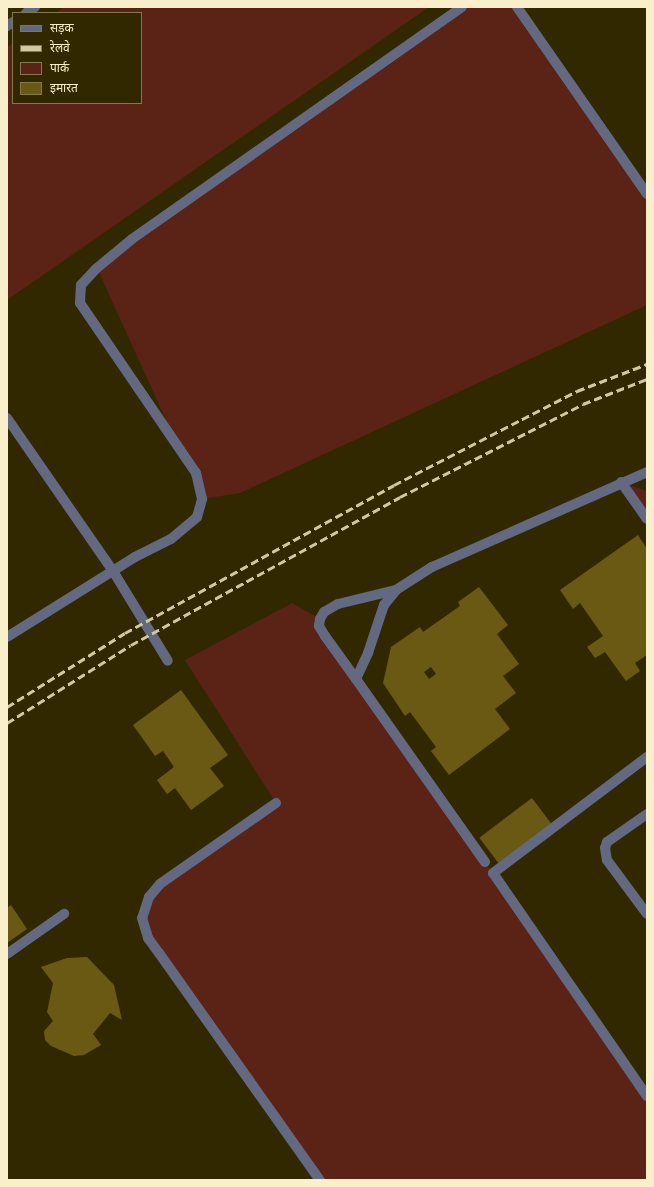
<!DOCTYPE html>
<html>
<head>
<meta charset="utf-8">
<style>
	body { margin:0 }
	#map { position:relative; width:654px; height:1187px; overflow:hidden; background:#322800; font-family:"IBM Plex Sans","Noto Sans Devanagari",sans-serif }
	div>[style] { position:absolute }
	.green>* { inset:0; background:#5a2316 }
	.building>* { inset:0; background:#6a5913; transform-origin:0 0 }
	.service>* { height:10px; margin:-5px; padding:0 5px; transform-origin:5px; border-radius:5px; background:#636981 }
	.minor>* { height:10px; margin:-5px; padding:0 5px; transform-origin:5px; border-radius:5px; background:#636981 }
	.rail>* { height:3px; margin-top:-1.5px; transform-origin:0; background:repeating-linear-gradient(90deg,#d2c9a3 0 8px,transparent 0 12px) }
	span { translate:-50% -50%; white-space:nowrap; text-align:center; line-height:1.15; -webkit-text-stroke:3px #322800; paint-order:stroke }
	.frame { position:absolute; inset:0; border:8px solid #f9f0cb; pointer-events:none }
	.legend { position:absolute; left:12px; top:12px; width:130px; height:92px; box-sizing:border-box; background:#322800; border:1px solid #827851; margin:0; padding:5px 7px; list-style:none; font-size:12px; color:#f9f0cb }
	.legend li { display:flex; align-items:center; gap:8px; height:20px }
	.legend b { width:20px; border:1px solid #827851 }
</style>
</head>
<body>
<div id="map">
	<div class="green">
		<i style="clip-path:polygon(64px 7px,429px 7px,7px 300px,7px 47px,13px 43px,13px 103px,141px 103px,141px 13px,56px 13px)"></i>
		<i style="clip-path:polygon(462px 7px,517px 7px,647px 193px,647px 305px,240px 493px,202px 499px,97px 268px)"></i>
		<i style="clip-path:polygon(621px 482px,647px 491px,647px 519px)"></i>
		<i style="clip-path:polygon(292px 603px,320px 619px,356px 679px,647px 1092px,647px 1180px,318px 1180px,145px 929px,149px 897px,276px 803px,185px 660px)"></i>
	</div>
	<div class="building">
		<i style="clip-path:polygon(638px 535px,647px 549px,647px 655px,635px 663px,640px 671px,626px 681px,605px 652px,595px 658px,587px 647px,603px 636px,580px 603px,573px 609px,560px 590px)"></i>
		<i style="clip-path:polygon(evenodd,479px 587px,508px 625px,497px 634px,519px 664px,503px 676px,516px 693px,495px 709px,510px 729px,449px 775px,431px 751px,436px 747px,410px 712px,405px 716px,383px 683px,391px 647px,420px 627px,423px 632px,460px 606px,458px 602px,479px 587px,431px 667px,436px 674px,429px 679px,424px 672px,431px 667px)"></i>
		<i style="clip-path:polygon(181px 690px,228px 755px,210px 768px,224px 786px,191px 810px,175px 788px,167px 794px,157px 780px,174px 767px,163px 751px,155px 756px,133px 725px)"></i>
		<i style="left:532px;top:798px;width:34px;height:66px;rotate:53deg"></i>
		<i style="clip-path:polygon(11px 905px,27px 929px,7px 943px,7px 908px)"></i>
		<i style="clip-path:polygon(87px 957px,114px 985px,122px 1020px,110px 1013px,93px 1034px,101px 1045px,84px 1055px,74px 1056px,51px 1046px,45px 1040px,44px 1031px,53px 1021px,47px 1012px,53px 983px,41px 967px,67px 958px)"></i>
	</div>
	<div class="service">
		<i style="left:621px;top:482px;width:45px;rotate:54.9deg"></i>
		<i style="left:113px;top:571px;width:105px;rotate:58.6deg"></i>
		<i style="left:356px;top:679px;width:53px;rotate:-125.8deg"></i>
		<i style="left:325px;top:636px;width:12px;rotate:-121deg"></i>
		<i style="left:319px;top:626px;width:7px;rotate:-82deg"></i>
		<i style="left:320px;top:619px;width:8px;rotate:-60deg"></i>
		<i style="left:324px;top:612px;width:16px;rotate:-30deg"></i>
		<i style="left:338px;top:604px;width:60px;rotate:-13.6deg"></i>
		<i style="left:276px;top:803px;width:141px;rotate:145.1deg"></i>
		<i style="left:160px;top:884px;width:17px;rotate:130deg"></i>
		<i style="left:149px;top:897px;width:22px;rotate:108deg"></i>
		<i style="left:142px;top:918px;width:21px;rotate:73deg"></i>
		<i style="left:148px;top:938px;width:19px;rotate:54deg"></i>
		<i style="left:159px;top:953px;width:278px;rotate:54.7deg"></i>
		<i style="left:485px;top:862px;width:224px;rotate:-125.2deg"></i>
		<i style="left:356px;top:679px;width:29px;rotate:-65deg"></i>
		<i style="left:368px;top:653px;width:51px;rotate:-71.6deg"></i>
		<i style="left:384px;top:605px;width:19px;rotate:-51deg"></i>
		<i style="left:396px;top:590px;width:43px;rotate:-32.6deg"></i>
		<i style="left:432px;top:567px;width:235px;rotate:-23.8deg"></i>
		<i style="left:7px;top:954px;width:70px;rotate:-35.1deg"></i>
	</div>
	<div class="minor">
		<i style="left:517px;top:7px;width:228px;rotate:55.2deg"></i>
		<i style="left:26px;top:13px;width:11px;rotate:-34deg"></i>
		<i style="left:7px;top:26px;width:7px;rotate:-34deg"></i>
		<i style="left:7px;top:418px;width:186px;rotate:55.3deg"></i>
		<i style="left:7px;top:637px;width:151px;rotate:-32deg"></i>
		<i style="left:135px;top:557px;width:40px;rotate:-26.6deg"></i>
		<i style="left:171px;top:539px;width:34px;rotate:-40deg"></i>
		<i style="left:197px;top:517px;width:19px;rotate:-74deg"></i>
		<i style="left:202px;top:499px;width:27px;rotate:-103deg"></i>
		<i style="left:196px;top:473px;width:206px;rotate:-124.3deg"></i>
		<i style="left:80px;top:303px;width:18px;rotate:-87deg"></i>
		<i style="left:81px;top:285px;width:23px;rotate:-47deg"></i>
		<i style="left:97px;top:268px;width:45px;rotate:-39.6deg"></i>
		<i style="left:132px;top:239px;width:403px;rotate:-35.1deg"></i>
		<i style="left:647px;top:757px;width:193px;rotate:143deg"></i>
		<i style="left:493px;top:873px;width:271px;rotate:55.4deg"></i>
		<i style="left:647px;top:814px;width:49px;rotate:145deg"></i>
		<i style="left:607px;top:842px;width:6px;rotate:108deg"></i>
		<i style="left:605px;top:848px;width:12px;rotate:81deg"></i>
		<i style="left:607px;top:860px;width:67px;rotate:53.5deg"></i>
	</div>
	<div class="rail">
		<i style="left:7px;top:707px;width:139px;rotate:-32.1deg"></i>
		<i style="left:125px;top:633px;width:307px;rotate:-28.8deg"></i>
		<i style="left:394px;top:485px;width:206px;rotate:-27.2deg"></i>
		<i style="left:577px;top:391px;width:75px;rotate:-21.1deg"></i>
		<i style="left:7px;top:723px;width:146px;rotate:-32.2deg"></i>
		<i style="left:131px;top:645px;width:307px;rotate:-28.8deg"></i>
		<i style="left:400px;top:497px;width:205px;rotate:-26.9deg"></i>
		<i style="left:583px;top:404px;width:69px;rotate:-21.3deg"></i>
	</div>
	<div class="frame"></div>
	<ul class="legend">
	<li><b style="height:5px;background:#636981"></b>सड़क</li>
	<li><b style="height:5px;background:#d2c9a3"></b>रेलवे</li>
	<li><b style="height:11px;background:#5a2316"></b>पार्क</li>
	<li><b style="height:11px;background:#6a5913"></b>इमारत</li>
	</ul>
</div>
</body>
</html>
